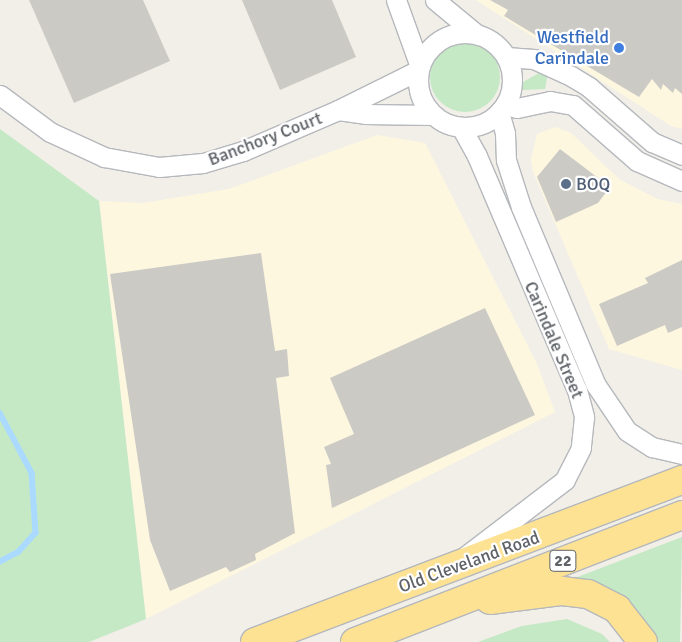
<!DOCTYPE html>
<html>
<head>
<meta charset="utf-8">
<style>
	body { margin:0 }
	#map { position:relative; width:682px; height:642px; overflow:hidden; background:#f1efe8; font-family:Signika,sans-serif }
	div>[style] { position:absolute }
	.commercial>* { inset:0; background:#fef7e0 }
	.green>* { inset:0; background:#c5e8c5 }
	.round { border-radius:50% }
	.stream>* { height:5.5px; margin:-2.75px; padding:0 2.75px; transform-origin:2.75px; border-radius:2.75px; background:#aadaff }
	.building>* { inset:0; background:#cccac5 }
	.roads { filter:drop-shadow(1px 0 #b5b8bc) drop-shadow(-1px 0 #b5b8bc) drop-shadow(0 1px #b5b8bc) drop-shadow(0 -1px #b5b8bc) }
	.minor>* { height:19px; margin:-9.5px; padding:0 9.5px; transform-origin:9.5px; border-radius:9.5px; background:#fff }
	.minor>.ring { margin:-9.5px; padding:0; box-sizing:content-box; background:none; border:19px solid #fff; border-radius:50% }
	.highway>* { height:28px; margin:-14px; padding:0 14px; transform-origin:14px; border-radius:14px; background:#fde293 }
	.dots>* { width:14px; height:14px; translate:-50% -50%; box-sizing:border-box; border:2px solid #fff; border-radius:50% }
	span { translate:-50% -50%; white-space:nowrap; text-align:center; line-height:1.15; -webkit-text-stroke:4.5px #fff; paint-order:stroke }
	.shield-label span { padding:1px 4px; background:#fff; border:1px solid; border-radius:4px; -webkit-text-stroke-width:0 }
	.shield-label { font-size:16px; color:#5f6368; font-weight:700 }
	.shop-label { font-size:18px; color:#366cbe }
	.right { translate:-100% -50%; text-align:right }
	.street-label { font-size:18px; color:#5f6368 }
	.service-label { font-size:18px; color:#4e5e75 }
	.left { translate:0 -50%; text-align:left }
</style>
</head>
<body>
<div id="map">
	<div class="commercial">
		<i style="clip-path:polygon(476px 0,682px 0,682px 129px,671px 126px)"></i>
		<i style="clip-path:polygon(555px 127px,571px 133px,619px 179px,657px 199px,682px 204px,682px 370px,609px 349px,533px 172px,531px 159px,537px 134px)"></i>
		<i style="clip-path:polygon(377px 135px,425px 143px,537px 364px,555px 412px,146px 619px,99px 201px,143px 203px,229px 189px)"></i>
	</div>
	<div class="green">
		<i class="round" style="left:430px;top:42px;width:70px;height:70px"></i>
		<i style="clip-path:polygon(544px 70px,548px 72px,545px 89px,523px 90px,523px 82px)"></i>
		<i style="clip-path:polygon(0 129px,99px 201px,146px 619px,89px 642px,0 642px)"></i>
		<i style="clip-path:polygon(682px 537px,680px 642px,649px 642px,567px 581px)"></i>
		<i style="clip-path:polygon(567px 619px,602px 634px,610px 642px,478px 642px,522px 626px)"></i>
	</div>
	<div class="stream">
		<i style="left:0;top:413px;width:68px;rotate:61.9deg"></i>
		<i style="left:32px;top:473px;width:60px;rotate:86.2deg"></i>
		<i style="left:36px;top:533px;width:25px;rotate:132deg"></i>
		<i style="left:19px;top:552px;width:21px;rotate:152deg"></i>
	</div>
	<div class="building">
		<i style="clip-path:polygon(29px 0,143px 0,170px 61px,74px 103px)"></i>
		<i style="clip-path:polygon(242px 0,332px 0,356px 57px,280px 90px)"></i>
		<i style="clip-path:polygon(490px 0,682px 0,682px 94px,675px 88px,673px 93px,663px 84px,661px 90px,652px 79px,639px 97px,504px 16px,508px 10px)"></i>
		<i style="clip-path:polygon(560px 149px,610px 187px,598px 203px,556px 222px,537px 177px)"></i>
		<i style="clip-path:polygon(261px 253px,275px 351px,287px 349px,289px 376px,276px 378px,295px 533px,255px 554px,256px 560px,230px 572px,226px 567px,170px 591px,150px 540px,110px 274px)"></i>
		<i style="clip-path:polygon(682px 260px,682px 327px,668px 333px,665px 325px,617px 346px,599px 304px,648px 283px,645px 278px)"></i>
		<i style="clip-path:polygon(485px 308px,535px 415px,332px 508px,326px 465px,331px 464px,324px 447px,354px 434px,330px 378px)"></i>
	</div>
	<div class="roads">
		<div class="minor">
			<i style="left:396px;top:0;width:68px;rotate:70.2deg"></i>
			<i style="left:435px;top:0;width:52px;rotate:39.5deg"></i>
			<i class="ring" style="left:418px;top:33px;width:75px;height:75px"></i>
			<i style="left:506px;top:57px;width:28px;rotate:4deg"></i>
			<i style="left:534px;top:59px;width:41px;rotate:24.7deg"></i>
			<i style="left:571px;top:76px;width:21px;rotate:31deg"></i>
			<i style="left:589px;top:87px;width:84px;rotate:41.1deg"></i>
			<i style="left:652px;top:142px;width:33px;rotate:23deg"></i>
			<i style="left:0;top:95px;width:62px;rotate:36.5deg"></i>
			<i style="left:50px;top:132px;width:60px;rotate:24.8deg"></i>
			<i style="left:104px;top:157px;width:56px;rotate:10.3deg"></i>
			<i style="left:159px;top:167px;width:44px;rotate:-5.2deg"></i>
			<i style="left:203px;top:163px;width:42px;rotate:-16.7deg"></i>
			<i style="left:243px;top:151px;width:103px;rotate:-23.3deg"></i>
			<i style="left:338px;top:110px;width:90px;rotate:-26.3deg"></i>
			<i style="left:505px;top:105px;width:12px;rotate:14deg"></i>
			<i style="left:517px;top:108px;width:34px;rotate:-12deg"></i>
			<i style="left:550px;top:101px;width:23px;rotate:10deg"></i>
			<i style="left:573px;top:105px;width:85px;rotate:41.2deg"></i>
			<i style="left:637px;top:161px;width:49px;rotate:24deg"></i>
			<i style="left:338px;top:110px;width:27px;rotate:8deg"></i>
			<i style="left:365px;top:114px;width:68px;rotate:0.8deg"></i>
			<i style="left:499px;top:112px;width:22px;rotate:74deg"></i>
			<i style="left:505px;top:133px;width:27px;rotate:88deg"></i>
			<i style="left:506px;top:160px;width:49px;rotate:72.3deg"></i>
			<i style="left:521px;top:207px;width:193px;rotate:67.2deg"></i>
			<i style="left:596px;top:385px;width:55px;rotate:56deg"></i>
			<i style="left:627px;top:431px;width:30px;rotate:33deg"></i>
			<i style="left:652px;top:447px;width:31px;rotate:13deg"></i>
			<i style="left:461px;top:127px;width:33px;rotate:61deg"></i>
			<i style="left:477px;top:156px;width:254px;rotate:66.9deg"></i>
			<i style="left:577px;top:390px;width:28px;rotate:75deg"></i>
			<i style="left:584px;top:417px;width:31px;rotate:96deg"></i>
			<i style="left:581px;top:448px;width:36px;rotate:117deg"></i>
			<i style="left:565px;top:480px;width:128px;rotate:142.6deg"></i>
		</div>
		<div class="highway">
			<i style="left:490px;top:600px;width:73px;rotate:-7.1deg"></i>
			<i style="left:562px;top:591px;width:26px;rotate:7deg"></i>
			<i style="left:588px;top:594px;width:33px;rotate:27deg"></i>
			<i style="left:617px;top:609px;width:42px;rotate:51.8deg"></i>
			<i style="left:255px;top:642px;width:457px;rotate:-20.8deg"></i>
			<i style="left:355px;top:642px;width:351px;rotate:-21.2deg"></i>
		</div>
	</div>
	<div class="dots">
		<i style="left:619px;top:48px;background:#3f7fe0"></i>
		<i style="left:566px;top:184px;background:#5c6f8a"></i>
	</div>
	<div class="shield-label">
		<span style="left:563px;top:561px">22</span>
	</div>
	<div class="shop-label">
		<span class="right" style="left:609px;top:48px">Westfield<br>Carindale</span>
	</div>
	<div class="street-label">
		<span style="left:265px;top:139px;rotate:-21deg">Banchory Court</span>
		<span style="left:554px;top:340px;rotate:67deg">Carindale Street</span>
		<span style="left:469px;top:562px;rotate:-20deg">Old Cleveland Road</span>
	</div>
	<div class="service-label">
		<span class="left" style="left:576px;top:184px">BOQ</span>
	</div>
</div>
</body>
</html>
